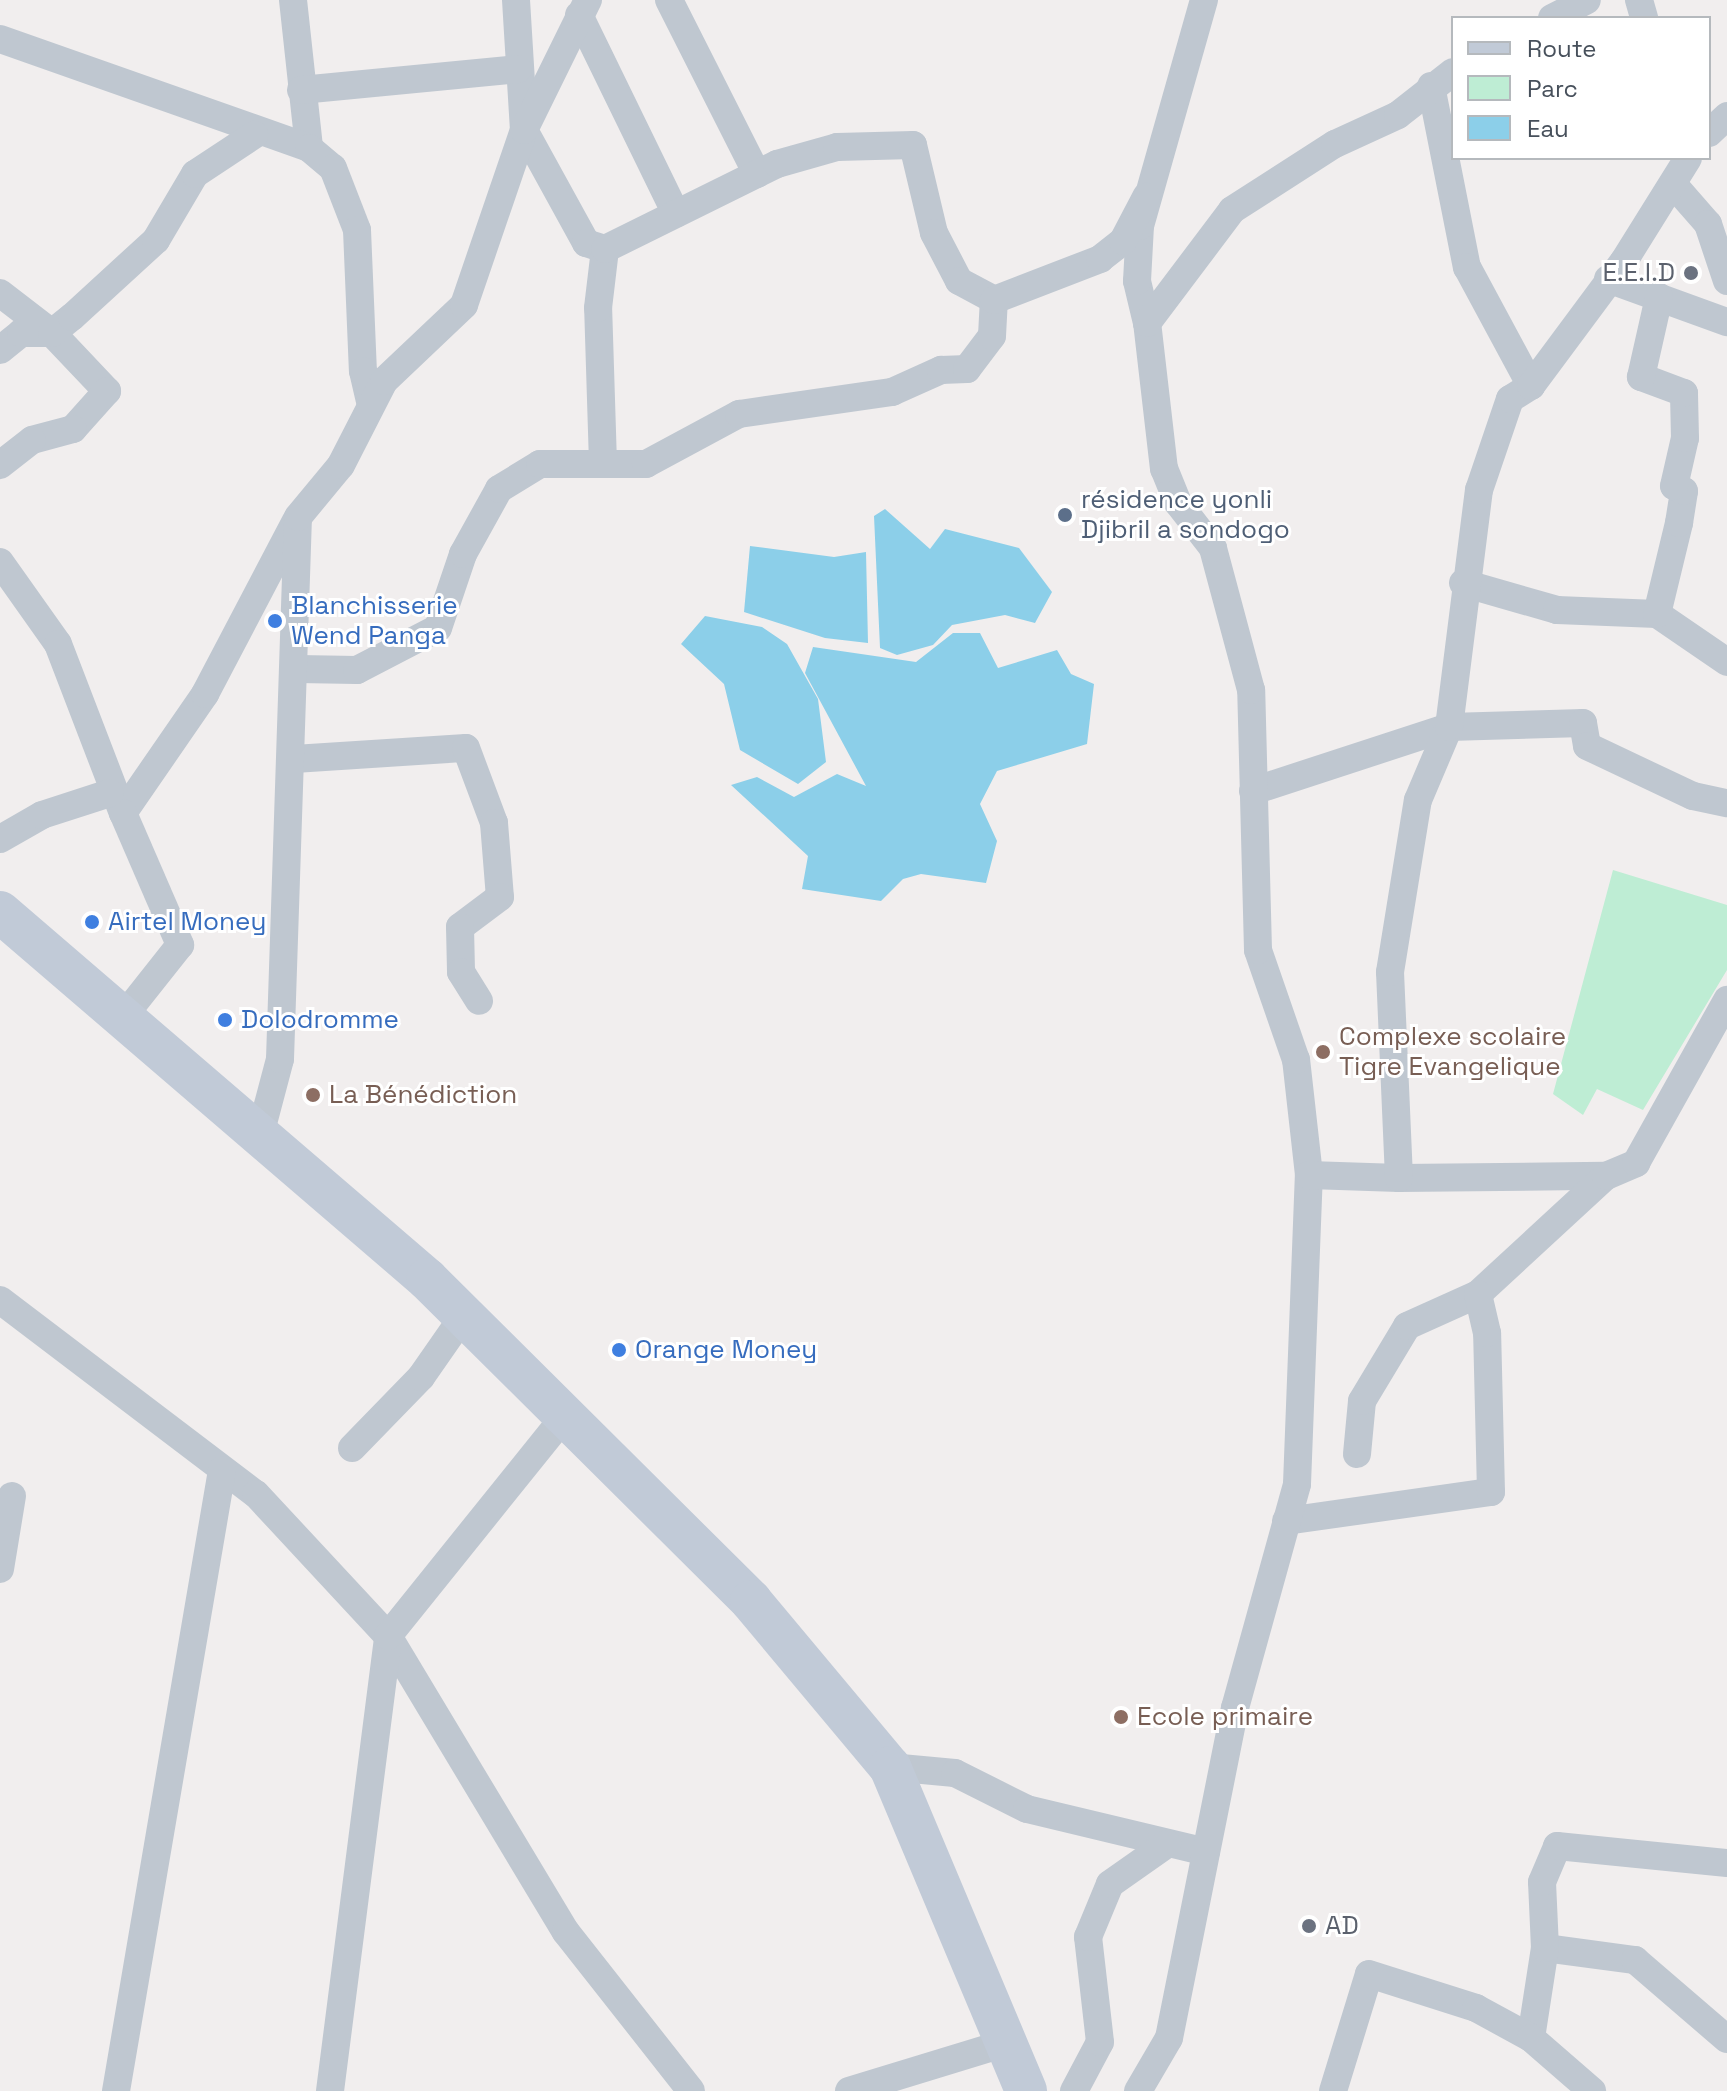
<!DOCTYPE html>
<html>
<head>
<meta charset="utf-8">
<style>
	body { margin:0 }
	#map { position:relative; width:1727px; height:2091px; overflow:hidden; background:#f1eeee; font-family:"Space Grotesk",sans-serif }
	div>[style] { position:absolute }
	.green>* { inset:0; background:#beedd4 }
	.water>* { inset:0; background:#8ccfe9 }
	.street>* { height:28px; margin:-14px; padding:0 14px; transform-origin:14px; border-radius:14px; background:#bfc7d0 }
	.secondary>* { height:42px; margin:-21px; padding:0 21px; transform-origin:21px; border-radius:21px; background:#c1cad7 }
	.dots>* { width:22px; height:22px; translate:-50% -50%; box-sizing:border-box; border:4px solid #fff; border-radius:50% }
	span { translate:-50% -50%; white-space:nowrap; text-align:center; line-height:1.15; -webkit-text-stroke:6px #fff; paint-order:stroke }
	.worship-label { font-size:26px; color:#5b616d }
	.right { translate:-100% -50%; text-align:right }
	.left { translate:0 -50%; text-align:left }
	.service-label { font-size:26px; color:#4e5e75 }
	.shop-label { font-size:26px; color:#366cbe }
	.education-label { font-size:26px; color:#785e54 }
	.legend { position:absolute; left:1451px; top:16px; width:260px; height:144px; box-sizing:border-box; background:#fff; border:2px solid #b5b9bd; margin:0; padding:10px 14px; list-style:none; font-size:24px; color:#47505b }
	.legend li { display:flex; align-items:center; gap:16px; height:40px }
	.legend b { width:40px; border:2px solid #b5b9bd }
</style>
</head>
<body>
<div id="map">
	<div class="green">
		<i style="clip-path:polygon(1613px 870px,1727px 905px,1727px 970px,1643px 1110px,1597px 1089px,1583px 1115px,1553px 1094px)"></i>
	</div>
	<div class="water">
		<i style="clip-path:polygon(885px 509px,930px 549px,945px 529px,1019px 548px,1052px 592px,1035px 623px,1005px 615px,952px 625px,933px 645px,897px 655px,880px 648px,874px 516px)"></i>
		<i style="clip-path:polygon(750px 546px,834px 557px,866px 552px,868px 643px,825px 638px,744px 612px)"></i>
		<i style="clip-path:polygon(705px 616px,762px 627px,787px 644px,818px 699px,826px 762px,798px 784px,740px 750px,724px 684px,681px 644px)"></i>
		<i style="clip-path:polygon(953px 633px,980px 633px,998px 668px,1057px 650px,1071px 674px,1094px 684px,1087px 744px,997px 771px,980px 804px,997px 841px,986px 883px,921px 874px,903px 879px,881px 901px,802px 889px,808px 856px,731px 785px,757px 777px,794px 797px,837px 774px,866px 786px,805px 673px,813px 647px,916px 662px)"></i>
	</div>
	<div class="street">
		<i style="left:293px;top:0;width:149px;rotate:83.8deg"></i>
		<i style="left:516px;top:0;width:130px;rotate:86.5deg"></i>
		<i style="left:524px;top:130px;width:129px;rotate:61.2deg"></i>
		<i style="left:586px;top:243px;width:20px;rotate:18deg"></i>
		<i style="left:669px;top:0;width:195px;rotate:63.2deg"></i>
		<i style="left:1639px;top:0;width:19px;rotate:74deg"></i>
		<i style="left:579px;top:15px;width:221px;rotate:64deg"></i>
		<i style="left:1552px;top:18px;width:39px;rotate:-27deg"></i>
		<i style="left:0;top:39px;width:328px;rotate:19.4deg"></i>
		<i style="left:309px;top:148px;width:31px;rotate:40deg"></i>
		<i style="left:333px;top:168px;width:66px;rotate:68.8deg"></i>
		<i style="left:357px;top:230px;width:141px;rotate:87.6deg"></i>
		<i style="left:363px;top:371px;width:35px;rotate:77deg"></i>
		<i style="left:1431px;top:86px;width:185px;rotate:78.8deg"></i>
		<i style="left:1467px;top:267px;width:135px;rotate:61.7deg"></i>
		<i style="left:301px;top:90px;width:218px;rotate:-5.5deg"></i>
		<i style="left:1709px;top:133px;width:25px;rotate:-43deg"></i>
		<i style="left:1673px;top:184px;width:53px;rotate:48.8deg"></i>
		<i style="left:1708px;top:224px;width:60px;rotate:71.6deg"></i>
		<i style="left:1608px;top:279px;width:127px;rotate:19.9deg"></i>
		<i style="left:0;top:293px;width:66px;rotate:37.6deg"></i>
		<i style="left:52px;top:333px;width:80px;rotate:46.5deg"></i>
		<i style="left:107px;top:391px;width:51px;rotate:131.8deg"></i>
		<i style="left:73px;top:429px;width:42px;rotate:165deg"></i>
		<i style="left:32px;top:440px;width:41px;rotate:142deg"></i>
		<i style="left:1147px;top:323px;width:43px;rotate:-103.4deg"></i>
		<i style="left:1137px;top:281px;width:55px;rotate:-86.9deg"></i>
		<i style="left:1140px;top:226px;width:235px;rotate:-74.2deg"></i>
		<i style="left:0;top:350px;width:27px;rotate:-39deg"></i>
		<i style="left:21px;top:333px;width:31px"></i>
		<i style="left:52px;top:333px;width:26px;rotate:-39deg"></i>
		<i style="left:72px;top:317px;width:114px;rotate:-42.5deg"></i>
		<i style="left:156px;top:240px;width:77px;rotate:-59.4deg"></i>
		<i style="left:195px;top:174px;width:71px;rotate:-33.5deg"></i>
		<i style="left:603px;top:463px;width:155px;rotate:-91.8deg"></i>
		<i style="left:598px;top:308px;width:59px;rotate:-83.2deg"></i>
		<i style="left:605px;top:249px;width:192px;rotate:-26.3deg"></i>
		<i style="left:777px;top:164px;width:62px;rotate:-15.8deg"></i>
		<i style="left:837px;top:147px;width:76px;rotate:-1.5deg"></i>
		<i style="left:913px;top:145px;width:90px;rotate:76.6deg"></i>
		<i style="left:934px;top:233px;width:54px;rotate:62.5deg"></i>
		<i style="left:959px;top:281px;width:40px;rotate:28deg"></i>
		<i style="left:0;top:562px;width:100px;rotate:54.7deg"></i>
		<i style="left:58px;top:644px;width:181px;rotate:69deg"></i>
		<i style="left:123px;top:813px;width:145px;rotate:-55.4deg"></i>
		<i style="left:205px;top:694px;width:195px;rotate:-62.3deg"></i>
		<i style="left:1463px;top:583px;width:98px;rotate:16deg"></i>
		<i style="left:1557px;top:610px;width:100px;rotate:2.3deg"></i>
		<i style="left:1657px;top:614px;width:85px;rotate:34.4deg"></i>
		<i style="left:1657px;top:614px;width:94px;rotate:-76.4deg"></i>
		<i style="left:1679px;top:523px;width:32px;rotate:-81deg"></i>
		<i style="left:1684px;top:491px;width:11px;rotate:-153deg"></i>
		<i style="left:1674px;top:486px;width:49px;rotate:-77.1deg"></i>
		<i style="left:1685px;top:438px;width:45px;rotate:-91.3deg"></i>
		<i style="left:1684px;top:393px;width:46px;rotate:-159.6deg"></i>
		<i style="left:1641px;top:377px;width:82px;rotate:-77.3deg"></i>
		<i style="left:298px;top:669px;width:59px;rotate:1deg"></i>
		<i style="left:357px;top:670px;width:91px;rotate:-27.4deg"></i>
		<i style="left:438px;top:628px;width:78px;rotate:-71.3deg"></i>
		<i style="left:463px;top:554px;width:74px;rotate:-61deg"></i>
		<i style="left:499px;top:489px;width:48px;rotate:-31.4deg"></i>
		<i style="left:540px;top:464px;width:106px"></i>
		<i style="left:646px;top:464px;width:106px;rotate:-28.3deg"></i>
		<i style="left:739px;top:414px;width:155px;rotate:-8.2deg"></i>
		<i style="left:892px;top:392px;width:54px;rotate:-24.2deg"></i>
		<i style="left:941px;top:370px;width:26px;rotate:-2deg"></i>
		<i style="left:967px;top:369px;width:41px;rotate:-52.9deg"></i>
		<i style="left:992px;top:336px;width:36px;rotate:-87deg"></i>
		<i style="left:994px;top:300px;width:114px;rotate:-21.1deg"></i>
		<i style="left:1100px;top:259px;width:29px;rotate:-38deg"></i>
		<i style="left:1123px;top:241px;width:50px;rotate:-62.4deg"></i>
		<i style="left:294px;top:759px;width:172px;rotate:-3.7deg"></i>
		<i style="left:466px;top:748px;width:80px;rotate:69.5deg"></i>
		<i style="left:494px;top:823px;width:74px;rotate:85.4deg"></i>
		<i style="left:500px;top:897px;width:50px;rotate:143.1deg"></i>
		<i style="left:460px;top:927px;width:45px;rotate:88.7deg"></i>
		<i style="left:461px;top:972px;width:34px;rotate:58deg"></i>
		<i style="left:1253px;top:791px;width:206px;rotate:-18.1deg"></i>
		<i style="left:1449px;top:727px;width:134px;rotate:-1.7deg"></i>
		<i style="left:1583px;top:723px;width:23px;rotate:80deg"></i>
		<i style="left:1587px;top:746px;width:117px;rotate:25.3deg"></i>
		<i style="left:1693px;top:796px;width:35px;rotate:12deg"></i>
		<i style="left:123px;top:813px;width:144px;rotate:66.6deg"></i>
		<i style="left:180px;top:945px;width:92px;rotate:128.4deg"></i>
		<i style="left:0;top:839px;width:48px;rotate:-29.7deg"></i>
		<i style="left:42px;top:815px;width:71px;rotate:-17.9deg"></i>
		<i style="left:261px;top:1131px;width:74px;rotate:-75.2deg"></i>
		<i style="left:280px;top:1059px;width:542px;rotate:-88.1deg"></i>
		<i style="left:298px;top:517px;width:67px;rotate:-50.4deg"></i>
		<i style="left:341px;top:465px;width:94px;rotate:-62.9deg"></i>
		<i style="left:384px;top:381px;width:110px;rotate:-43.5deg"></i>
		<i style="left:464px;top:305px;width:185px;rotate:-71.1deg"></i>
		<i style="left:524px;top:130px;width:145px;rotate:-63.8deg"></i>
		<i style="left:1309px;top:1175px;width:116px;rotate:-96.4deg"></i>
		<i style="left:1296px;top:1060px;width:116px;rotate:-109.1deg"></i>
		<i style="left:1258px;top:950px;width:260px;rotate:-91.5deg"></i>
		<i style="left:1251px;top:690px;width:147px;rotate:-105deg"></i>
		<i style="left:1213px;top:548px;width:57px;rotate:-127.9deg"></i>
		<i style="left:1178px;top:503px;width:37px;rotate:-112deg"></i>
		<i style="left:1164px;top:469px;width:147px;rotate:-96.6deg"></i>
		<i style="left:1147px;top:323px;width:141px;rotate:-53deg"></i>
		<i style="left:1232px;top:210px;width:122px;rotate:-32.7deg"></i>
		<i style="left:1335px;top:144px;width:69px;rotate:-24.7deg"></i>
		<i style="left:1398px;top:115px;width:70px;rotate:-38deg"></i>
		<i style="left:1399px;top:1178px;width:207px;rotate:-0.6deg"></i>
		<i style="left:0;top:1300px;width:321px;rotate:37.2deg"></i>
		<i style="left:256px;top:1494px;width:194px;rotate:47.1deg"></i>
		<i style="left:388px;top:1636px;width:345px;rotate:59deg"></i>
		<i style="left:566px;top:1932px;width:202px;rotate:51.8deg"></i>
		<i style="left:352px;top:1448px;width:99px;rotate:-45.8deg"></i>
		<i style="left:421px;top:1377px;width:77px;rotate:-55.1deg"></i>
		<i style="left:1357px;top:1454px;width:53px;rotate:-84.6deg"></i>
		<i style="left:1362px;top:1401px;width:87px;rotate:-59deg"></i>
		<i style="left:1407px;top:1326px;width:78px;rotate:-24.3deg"></i>
		<i style="left:1478px;top:1294px;width:174px;rotate:-42.7deg"></i>
		<i style="left:1606px;top:1176px;width:33px;rotate:-23deg"></i>
		<i style="left:1636px;top:1163px;width:187px;rotate:-60.8deg"></i>
		<i style="left:1286px;top:1521px;width:207px;rotate:-8.1deg"></i>
		<i style="left:1491px;top:1492px;width:159px;rotate:-91.4deg"></i>
		<i style="left:1487px;top:1333px;width:40px;rotate:-103deg"></i>
		<i style="left:0;top:1569px;width:74px;rotate:-80.7deg"></i>
		<i style="left:890px;top:1767px;width:65px;rotate:5.3deg"></i>
		<i style="left:955px;top:1773px;width:80px;rotate:26.6deg"></i>
		<i style="left:1027px;top:1809px;width:184px;rotate:13.5deg"></i>
		<i style="left:1545px;top:1948px;width:91px;rotate:7.6deg"></i>
		<i style="left:1635px;top:1960px;width:121px;rotate:40.7deg"></i>
		<i style="left:1531px;top:2038px;width:91px;rotate:-81.2deg"></i>
		<i style="left:1545px;top:1948px;width:66px;rotate:-92.6deg"></i>
		<i style="left:1542px;top:1882px;width:39px;rotate:-67deg"></i>
		<i style="left:1557px;top:1846px;width:171px;rotate:5.7deg"></i>
		<i style="left:116px;top:2091px;width:630px;rotate:-80.31deg"></i>
		<i style="left:330px;top:2091px;width:459px;rotate:-82.7deg"></i>
		<i style="left:388px;top:1636px;width:284px;rotate:-51.2deg"></i>
		<i style="left:849px;top:2091px;width:167px;rotate:-17deg"></i>
		<i style="left:1074px;top:2091px;width:55px;rotate:-62deg"></i>
		<i style="left:1100px;top:2042px;width:106px;rotate:-96.5deg"></i>
		<i style="left:1088px;top:1937px;width:57px;rotate:-67.5deg"></i>
		<i style="left:1110px;top:1884px;width:70px;rotate:-35.1deg"></i>
		<i style="left:1138px;top:2091px;width:61px;rotate:-59.7deg"></i>
		<i style="left:1169px;top:2038px;width:337px;rotate:-78.7deg"></i>
		<i style="left:1235px;top:1708px;width:232px;rotate:-74.5deg"></i>
		<i style="left:1297px;top:1484px;width:309px;rotate:-87.8deg"></i>
		<i style="left:1309px;top:1175px;width:90px;rotate:1.9deg"></i>
		<i style="left:1399px;top:1178px;width:206px;rotate:-92.5deg"></i>
		<i style="left:1390px;top:972px;width:174px;rotate:-80.8deg"></i>
		<i style="left:1418px;top:800px;width:79px;rotate:-67deg"></i>
		<i style="left:1449px;top:727px;width:239px;rotate:-82.8deg"></i>
		<i style="left:1479px;top:490px;width:96px;rotate:-71.2deg"></i>
		<i style="left:1510px;top:399px;width:25px;rotate:-32deg"></i>
		<i style="left:1531px;top:386px;width:156px;rotate:-53.4deg"></i>
		<i style="left:1624px;top:261px;width:121px;rotate:-58.1deg"></i>
		<i style="left:1333px;top:2091px;width:122px;rotate:-72.9deg"></i>
		<i style="left:1369px;top:1974px;width:112px;rotate:17.6deg"></i>
		<i style="left:1476px;top:2008px;width:63px;rotate:28.6deg"></i>
		<i style="left:1531px;top:2038px;width:81px;rotate:41deg"></i>
	</div>
	<div class="secondary">
		<i style="left:0;top:912px;width:563px;rotate:40.68deg"></i>
		<i style="left:427px;top:1279px;width:457px;rotate:44.8deg"></i>
		<i style="left:751px;top:1601px;width:217px;rotate:50.1deg"></i>
		<i style="left:890px;top:1767px;width:351px;rotate:67.2deg"></i>
	</div>
	<div class="dots">
		<i style="left:1691px;top:273px;background:#6b7280"></i>
		<i style="left:1065px;top:515px;background:#5c6f8a"></i>
		<i style="left:275px;top:621px;background:#3f7fe0"></i>
		<i style="left:92px;top:922px;background:#3f7fe0"></i>
		<i style="left:225px;top:1020px;background:#3f7fe0"></i>
		<i style="left:1323px;top:1052px;background:#8d6e63"></i>
		<i style="left:313px;top:1095px;background:#8d6e63"></i>
		<i style="left:619px;top:1350px;background:#3f7fe0"></i>
		<i style="left:1121px;top:1717px;background:#8d6e63"></i>
		<i style="left:1309px;top:1926px;background:#6b7280"></i>
	</div>
	<div class="worship-label">
		<span class="right" style="left:1675px;top:273px">E.E.I.D</span>
		<span class="left" style="left:1325px;top:1926px">AD</span>
	</div>
	<div class="service-label">
		<span class="left" style="left:1081px;top:515px">résidence yonli<br>Djibril a sondogo</span>
	</div>
	<div class="shop-label">
		<span class="left" style="left:291px;top:621px">Blanchisserie<br>Wend Panga</span>
		<span class="left" style="left:108px;top:922px">Airtel Money</span>
		<span class="left" style="left:241px;top:1020px">Dolodromme</span>
		<span class="left" style="left:635px;top:1350px">Orange Money</span>
	</div>
	<div class="education-label">
		<span class="left" style="left:1339px;top:1052px">Complexe scolaire<br>Tigre Evangelique</span>
		<span class="left" style="left:329px;top:1095px">La Bénédiction</span>
		<span class="left" style="left:1137px;top:1717px">Ecole primaire</span>
	</div>
	<ul class="legend">
	<li><b style="height:10px;background:#c1cad7"></b>Route</li>
	<li><b style="height:22px;background:#beedd4"></b>Parc</li>
	<li><b style="height:22px;background:#8ccfe9"></b>Eau</li>
	</ul>
</div>
</body>
</html>
